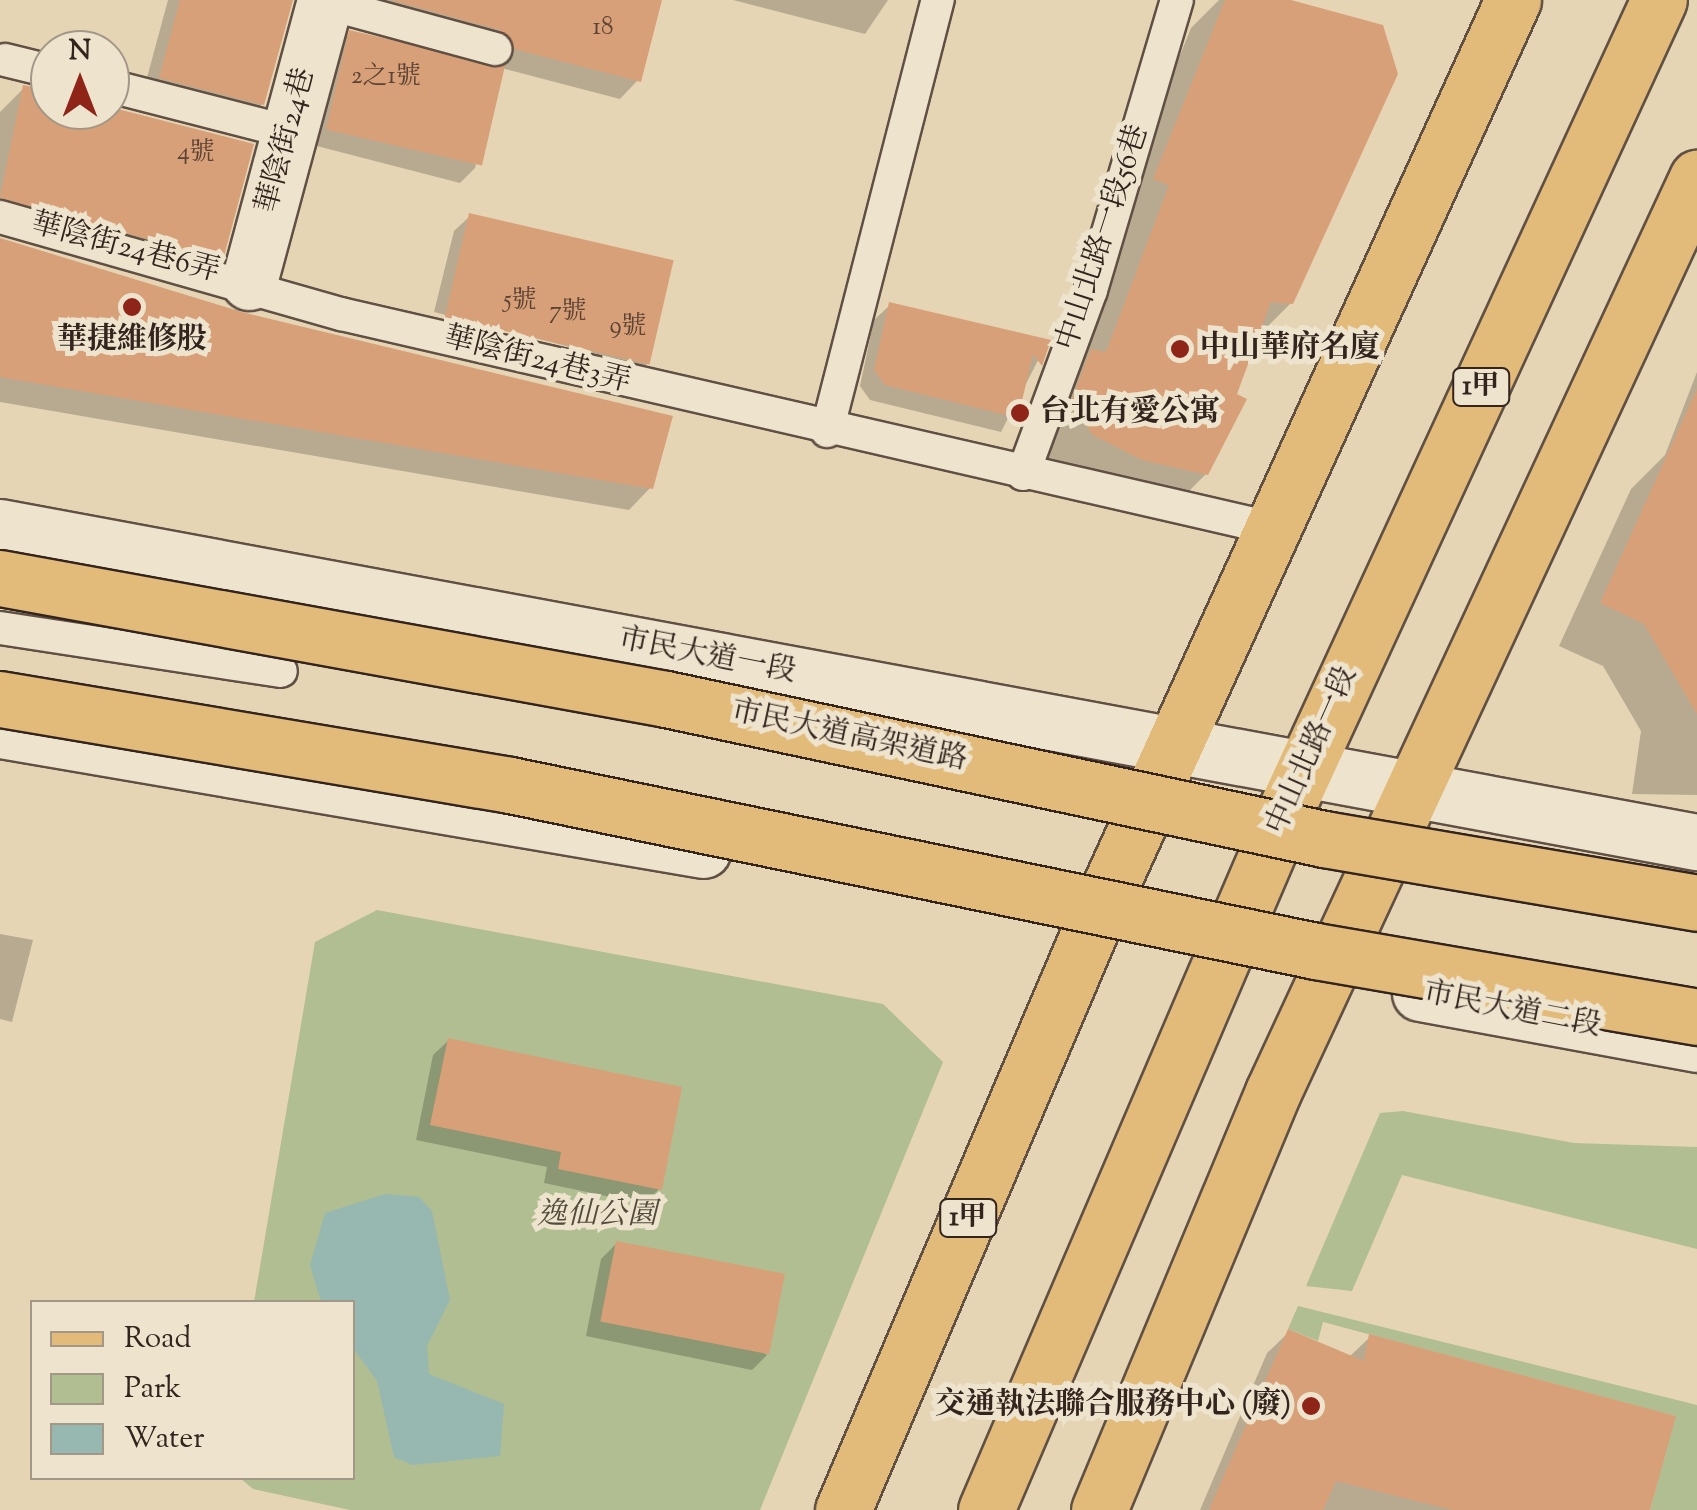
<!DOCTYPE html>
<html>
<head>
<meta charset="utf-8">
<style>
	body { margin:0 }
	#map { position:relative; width:1697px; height:1510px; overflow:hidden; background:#e5d5b4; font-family:"Sorts Mill Goudy","Noto Serif TC",serif }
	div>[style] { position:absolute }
	.green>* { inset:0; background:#b0be91 }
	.water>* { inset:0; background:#96b8b1 }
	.shadow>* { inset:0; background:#0003 }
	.building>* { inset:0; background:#d8a078; transform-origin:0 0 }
	.roads { filter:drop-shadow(2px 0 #605044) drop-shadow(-2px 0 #605044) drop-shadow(0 2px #605044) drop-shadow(0 -2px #605044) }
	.service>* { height:32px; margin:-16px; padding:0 16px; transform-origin:16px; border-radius:16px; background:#eee4ce }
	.minor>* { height:55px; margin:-27.5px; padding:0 27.5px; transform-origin:27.5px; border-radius:27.5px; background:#eee4ce }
	.tertiary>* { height:55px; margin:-27.5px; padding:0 27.5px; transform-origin:27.5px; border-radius:27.5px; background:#eee4ce }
	.primary>* { height:55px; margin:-27.5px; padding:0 27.5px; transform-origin:27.5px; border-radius:27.5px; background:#e2ba7a }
	.bridges { filter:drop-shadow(2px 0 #33241e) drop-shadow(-2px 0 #33241e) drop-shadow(0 2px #33241e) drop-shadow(0 -2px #33241e) }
	.trunk-bridge>* { height:55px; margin:-27.5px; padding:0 27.5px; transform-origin:27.5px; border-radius:27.5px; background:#e2ba7a }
	.dots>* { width:28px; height:28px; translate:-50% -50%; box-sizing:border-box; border:5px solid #eee4ce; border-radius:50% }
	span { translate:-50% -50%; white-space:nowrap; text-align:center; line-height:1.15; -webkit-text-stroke:10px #eee4ce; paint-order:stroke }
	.number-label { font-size:25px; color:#5c4334 }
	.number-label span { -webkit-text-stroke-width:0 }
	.shield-label span { padding:2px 8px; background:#eee4ce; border:2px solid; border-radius:8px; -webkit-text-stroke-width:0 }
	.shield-label { font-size:28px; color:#33241e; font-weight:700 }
	.street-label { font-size:30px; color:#33241e }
	.poi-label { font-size:30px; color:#33241e; font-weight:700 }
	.left { translate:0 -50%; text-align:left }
	.right { translate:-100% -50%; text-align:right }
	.park-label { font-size:30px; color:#524a3b; font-style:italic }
	.legend { position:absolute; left:30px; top:1300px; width:325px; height:180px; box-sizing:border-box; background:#eee4ce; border:2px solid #a39788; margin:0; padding:12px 18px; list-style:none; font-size:30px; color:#33241e }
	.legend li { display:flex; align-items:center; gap:20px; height:50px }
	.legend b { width:50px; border:2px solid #a39788 }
	.north { position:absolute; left:30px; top:30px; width:100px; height:100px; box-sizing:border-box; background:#eee4ce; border:2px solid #a39788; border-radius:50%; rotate:0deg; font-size:28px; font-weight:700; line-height:40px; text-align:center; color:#33241e }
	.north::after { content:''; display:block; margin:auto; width:35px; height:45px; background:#8f2418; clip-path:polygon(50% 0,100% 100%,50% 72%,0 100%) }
</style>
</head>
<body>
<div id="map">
	<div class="green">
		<i style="clip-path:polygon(377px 910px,883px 1004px,943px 1062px,760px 1510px,350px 1510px,253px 1489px,240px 1478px,352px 1478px,352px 1302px,254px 1302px,315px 942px)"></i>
		<i style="clip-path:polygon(1403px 1111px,1574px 1143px,1697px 1147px,1697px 1249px,1402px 1175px,1352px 1291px,1306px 1286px,1380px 1113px)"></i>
		<i style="clip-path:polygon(1298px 1306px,1697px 1405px,1697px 1510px,1650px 1510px,1675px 1416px,1323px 1322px,1318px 1341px,1288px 1329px)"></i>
	</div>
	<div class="water">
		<i style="clip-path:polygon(385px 1194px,419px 1197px,432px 1211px,450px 1300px,427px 1346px,429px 1374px,504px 1404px,500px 1456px,412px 1465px,394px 1457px,377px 1381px,353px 1348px,352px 1302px,322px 1302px,318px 1292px,310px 1265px,325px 1213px)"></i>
	</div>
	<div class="shadow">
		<i style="clip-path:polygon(168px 0,290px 0,262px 104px,243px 122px,142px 96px)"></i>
		<i style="clip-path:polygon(327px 0,659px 0,638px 80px,620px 99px,501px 68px,475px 168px,460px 183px,309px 144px,335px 48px,350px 33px,495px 66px)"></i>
		<i style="clip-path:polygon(733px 0,888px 0,865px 34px)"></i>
		<i style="clip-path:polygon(1219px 0,1282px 0,1291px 303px,1255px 339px,1206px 474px,1164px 516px,1099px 502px,1030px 447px,1076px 367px,1129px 226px,1113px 221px,1191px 28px)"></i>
		<i style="clip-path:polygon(24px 88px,50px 89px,50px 110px,220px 258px,193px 286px,0 233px,0 112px)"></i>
		<i style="clip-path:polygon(470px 216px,648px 363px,633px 379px,430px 332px,433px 317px,640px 365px,434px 312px,454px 231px)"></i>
		<i style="clip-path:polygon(0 243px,651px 487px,629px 510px,0 402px)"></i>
		<i style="clip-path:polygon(890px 305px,1048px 341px,1001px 432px,870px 400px,860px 386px,874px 320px)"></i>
		<i style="clip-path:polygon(1697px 372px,1697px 795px,1632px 794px,1641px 731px,1603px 666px,1559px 646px,1631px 489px,1665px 455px)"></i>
		<i style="clip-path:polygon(0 934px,33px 940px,12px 1022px,0 1019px)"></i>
		<i style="clip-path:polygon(449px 1040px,659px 1189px,644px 1204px,544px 1183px,547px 1167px,416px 1140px,433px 1055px)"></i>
		<i style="clip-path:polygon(616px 1244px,767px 1355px,752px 1370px,586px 1336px,601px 1259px)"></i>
		<i style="clip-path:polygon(1289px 1332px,1349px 1357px,1370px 1337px,1648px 1510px,1200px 1510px,1267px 1353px)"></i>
	</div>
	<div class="building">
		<i style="clip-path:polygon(180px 0,293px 0,264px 105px,159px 78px)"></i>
		<i style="clip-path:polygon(391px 0,662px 0,641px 82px,514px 49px,500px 30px)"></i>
		<i style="clip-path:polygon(1225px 0,1291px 0,1383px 25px,1398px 74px,1293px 304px,1271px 302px,1237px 394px,1247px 399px,1208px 475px,1142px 460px,1093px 435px,1070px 404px,1091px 349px,1106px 352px,1169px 185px,1153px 179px)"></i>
		<i style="left:349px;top:30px;width:160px;height:102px;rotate:13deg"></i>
		<i style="clip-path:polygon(23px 85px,50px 90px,50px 110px,110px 107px,254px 144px,223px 260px,0 198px)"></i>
		<i style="left:469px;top:213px;width:210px;height:107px;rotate:13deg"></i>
		<i style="clip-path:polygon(0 238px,242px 312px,673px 416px,653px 489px,0 377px)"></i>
		<i style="clip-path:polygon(889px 302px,1051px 340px,1042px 366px,1033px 354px,1018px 418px,885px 385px,874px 370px)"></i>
		<i style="clip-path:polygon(1697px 389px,1697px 714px,1644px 624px,1600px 603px)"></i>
		<i style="clip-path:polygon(448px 1038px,682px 1087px,662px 1190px,558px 1169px,561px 1152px,430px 1125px)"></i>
		<i style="left:616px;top:1241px;width:172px;height:82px;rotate:11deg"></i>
		<i style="clip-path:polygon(1288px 1329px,1364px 1361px,1369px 1334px,1676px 1416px,1650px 1510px,1453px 1510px,1336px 1481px,1323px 1510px,1209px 1510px)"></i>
	</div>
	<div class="roads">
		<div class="service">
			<i style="left:315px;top:0;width:187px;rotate:15.2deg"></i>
			<i style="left:5px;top:60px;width:46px;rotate:13.7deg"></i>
			<i style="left:110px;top:86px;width:185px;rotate:14.4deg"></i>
			<i style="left:0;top:217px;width:355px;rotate:15.9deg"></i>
			<i style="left:341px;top:314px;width:958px;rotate:12.96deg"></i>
			<i style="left:827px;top:431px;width:445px;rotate:-75.6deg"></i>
			<i style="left:1023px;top:474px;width:196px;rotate:-69.7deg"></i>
			<i style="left:1091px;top:290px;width:302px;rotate:-73.5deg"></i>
			<i style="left:0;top:628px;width:284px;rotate:8.7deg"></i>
		</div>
		<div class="minor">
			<i style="left:249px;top:282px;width:292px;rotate:-74.9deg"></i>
		</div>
		<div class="tertiary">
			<i style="left:0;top:527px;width:1726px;rotate:10.52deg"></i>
			<i style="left:0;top:730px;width:713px;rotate:9.69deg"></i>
			<i style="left:1420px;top:993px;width:282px;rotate:10.4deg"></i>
		</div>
		<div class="primary">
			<i style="left:843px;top:1510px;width:635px;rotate:-66.91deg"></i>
			<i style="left:1092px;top:926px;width:1017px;rotate:-65.55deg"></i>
			<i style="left:986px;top:1510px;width:767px;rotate:-66.81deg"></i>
			<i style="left:1288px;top:805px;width:886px;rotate:-65.26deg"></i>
			<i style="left:1099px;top:1510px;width:453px;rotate:-67.4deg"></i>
			<i style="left:1273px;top:1092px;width:1008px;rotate:-65.11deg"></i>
		</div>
	</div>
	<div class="bridges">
		<div class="trunk-bridge">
			<i style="left:0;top:578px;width:677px;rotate:10.3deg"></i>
			<i style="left:666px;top:699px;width:673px;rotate:12.01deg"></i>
			<i style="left:1324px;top:839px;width:378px;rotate:9.7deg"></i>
			<i style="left:0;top:699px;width:517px;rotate:9.57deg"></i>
			<i style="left:510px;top:785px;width:823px;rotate:11.64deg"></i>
			<i style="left:1316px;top:951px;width:387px;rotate:9.8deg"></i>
		</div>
	</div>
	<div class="dots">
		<i style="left:132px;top:307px;background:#8f2418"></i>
		<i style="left:1180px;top:349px;background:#8f2418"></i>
		<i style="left:1020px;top:413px;background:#8f2418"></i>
		<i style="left:1311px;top:1406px;background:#8f2418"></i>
	</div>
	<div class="number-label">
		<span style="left:603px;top:28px">18</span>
		<span style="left:386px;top:77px">2之1號</span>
		<span style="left:196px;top:153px">4號</span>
		<span style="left:520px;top:301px">5號</span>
		<span style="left:568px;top:312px">7號</span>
		<span style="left:628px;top:327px">9號</span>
	</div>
	<div class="shield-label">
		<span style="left:1481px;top:387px">1甲</span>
		<span style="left:968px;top:1218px">1甲</span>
	</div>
	<div class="street-label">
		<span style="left:287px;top:141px;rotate:-75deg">華陰街24巷</span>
		<span style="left:1104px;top:238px;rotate:-72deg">中山北路一段56巷</span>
		<span style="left:125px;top:249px;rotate:15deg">華陰街24巷6弄</span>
		<span style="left:537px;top:361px;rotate:14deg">華陰街24巷3弄</span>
		<span style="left:707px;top:657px;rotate:11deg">市民大道一段</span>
		<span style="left:849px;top:737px;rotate:12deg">市民大道高架道路</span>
		<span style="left:1313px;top:751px;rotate:-66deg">中山北路一段</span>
		<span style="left:1512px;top:1011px;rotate:11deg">市民大道二段</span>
	</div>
	<div class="poi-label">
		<span style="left:132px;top:341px">華捷維修股</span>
		<span class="left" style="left:1200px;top:349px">中山華府名廈</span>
		<span class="left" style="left:1040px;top:413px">台北有愛公寓</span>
		<span class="right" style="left:1291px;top:1406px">交通執法聯合服務中心 (廢)</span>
	</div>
	<div class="park-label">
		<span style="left:597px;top:1216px">逸仙公園</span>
	</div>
	<ul class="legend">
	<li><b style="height:12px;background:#e2ba7a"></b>Road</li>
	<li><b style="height:28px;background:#b0be91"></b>Park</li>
	<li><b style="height:28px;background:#96b8b1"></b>Water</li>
	</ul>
	<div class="north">N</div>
</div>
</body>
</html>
